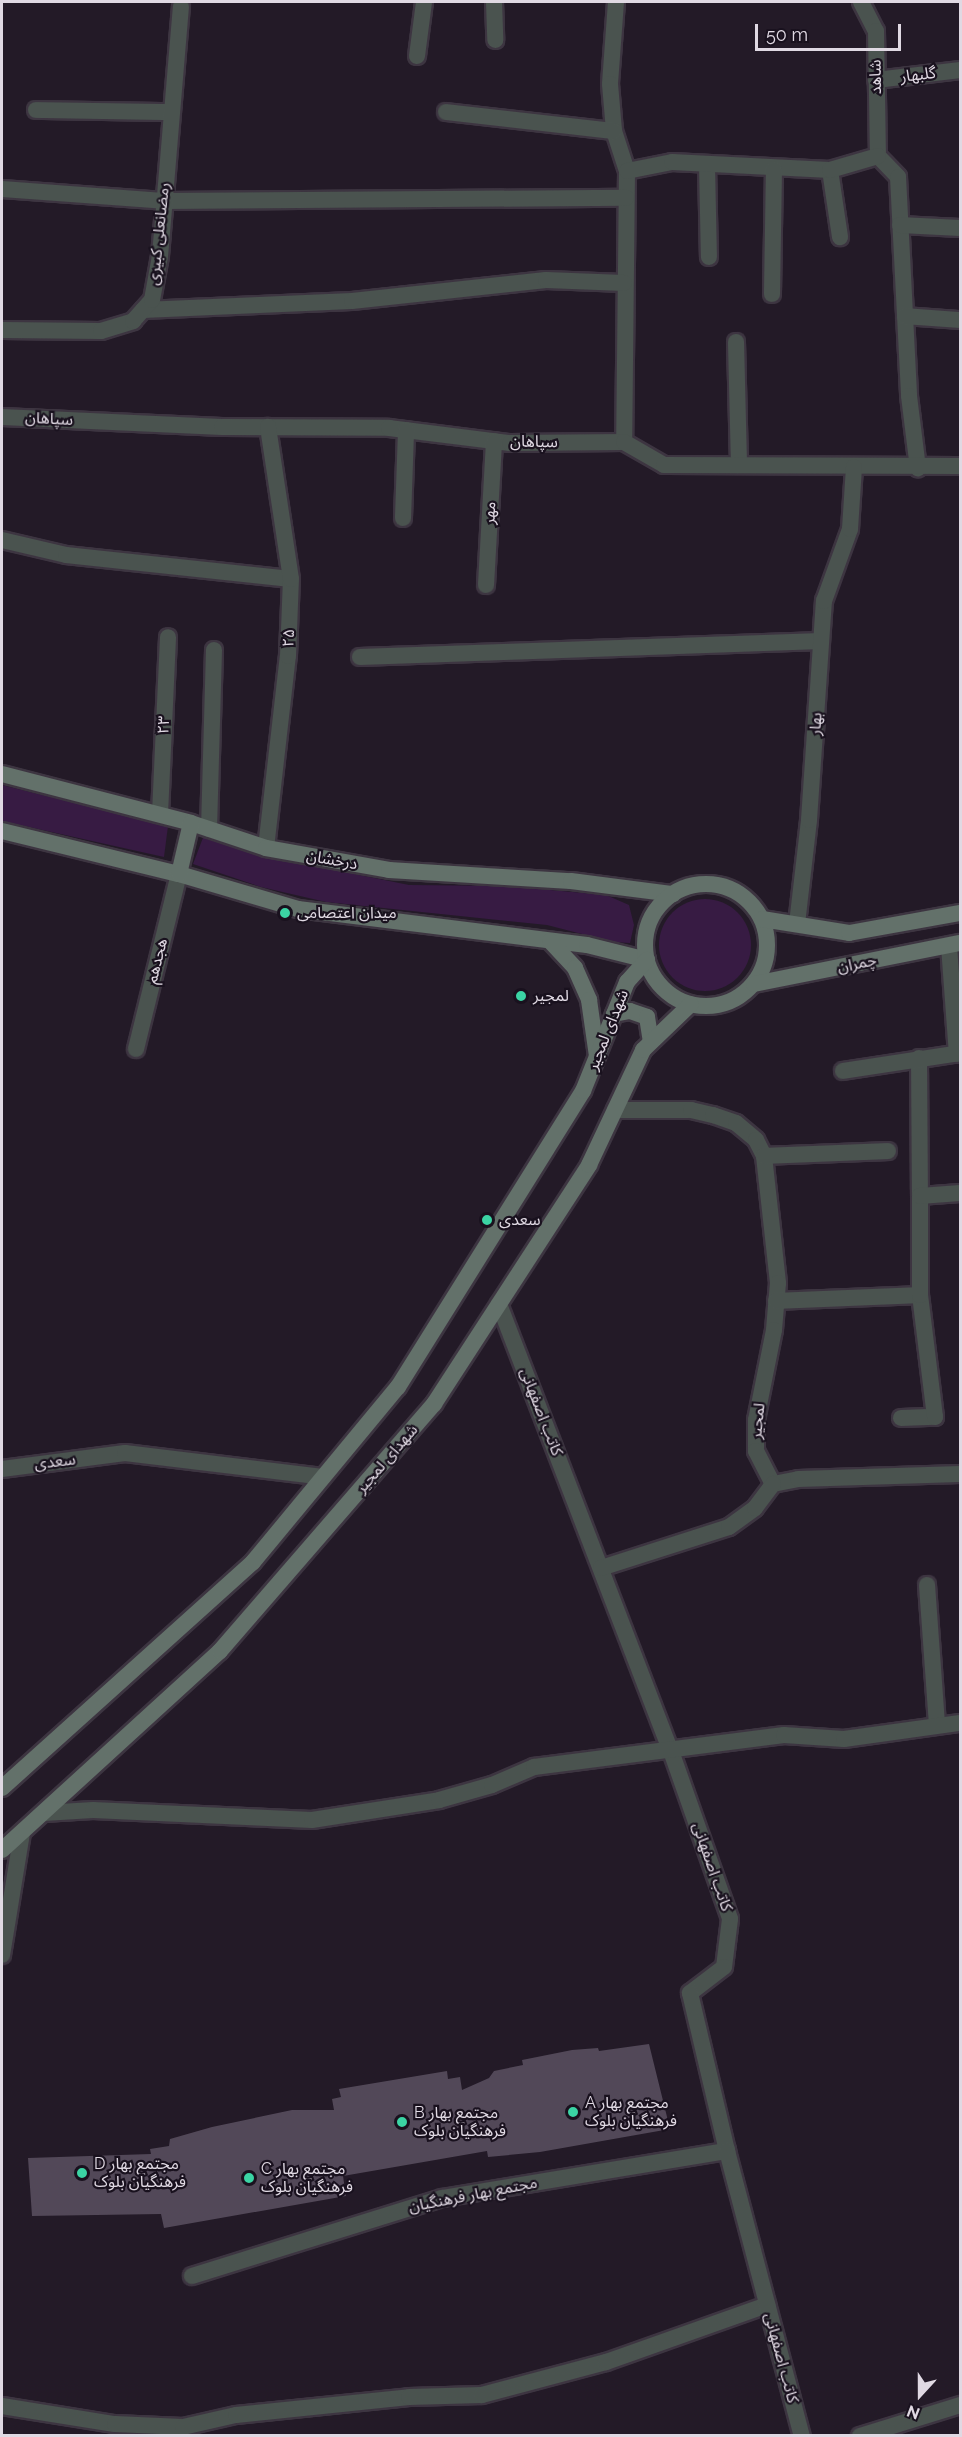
<!DOCTYPE html>
<html>
<head>
<meta charset="utf-8">
<style>
	body { margin:0 }
	#map { position:relative; width:962px; height:2437px; overflow:hidden; background:#231a27; font-family:Raleway,"Noto Sans Arabic",sans-serif }
	div>[style] { position:absolute }
	.green>* { inset:0; background:#371b43 }
	.round { border-radius:50% }
	.building>* { inset:0; background:#524858 }
	.roads { filter:drop-shadow(2px 0 #3d3541) drop-shadow(-2px 0 #3d3541) drop-shadow(0 2px #3d3541) drop-shadow(0 -2px #3d3541) }
	.minor>* { height:16px; margin:-8px; padding:0 8px; transform-origin:8px; border-radius:8px; background:#4a534f }
	.tertiary>* { height:16px; margin:-8px; padding:0 8px; transform-origin:8px; border-radius:8px; background:#4a534f }
	.secondary>* { height:16px; margin:-8px; padding:0 8px; transform-origin:8px; border-radius:8px; background:#63716a }
	.secondary>.ring { margin:-8px; padding:0; box-sizing:content-box; background:none; border:16px solid #63716a; border-radius:50% }
	.dots>* { width:16px; height:16px; translate:-50% -50%; box-sizing:border-box; border:3px solid #19111e; border-radius:50% }
	span { translate:-50% -50%; white-space:nowrap; text-align:center; line-height:1.15; -webkit-text-stroke:4.5px #19111e; paint-order:stroke }
	.street-label { font-size:16px; color:#e0d9e3 }
	.poi-label { font-size:16px; color:#e0d9e3 }
	.left { translate:0 -50%; text-align:left }
	.frame { position:absolute; inset:0; border:3px solid #e0d9e3; pointer-events:none }
	.north { position:absolute; left:890px; top:2365px; width:60px; height:60px; -webkit-text-stroke:4px #19111e; paint-order:stroke; rotate:201deg; font-size:16px; font-weight:700; line-height:24px; text-align:center; color:#e0d9e3 }
	.north::after { content:''; display:block; margin:auto; width:21px; height:27px; background:#e0d9e3; clip-path:polygon(50% 0,100% 100%,50% 72%,0 100%) }
	.scale { position:absolute; left:755px; top:24px; width:146px; height:27px; box-sizing:border-box; border:3px solid #e0d9e3; border-top:0; padding-left:8px; font-size:18px; line-height:21px; white-space:nowrap; color:#e0d9e3; -webkit-text-stroke:4px #19111e; paint-order:stroke }
</style>
</head>
<body>
<div id="map">
	<div class="green">
		<i style="clip-path:polygon(2px 785px,168px 826px,164px 857px,2px 821px)"></i>
		<i style="clip-path:polygon(204px 835px,295px 862px,409px 885px,506px 886px,606px 895px,629px 905px,634px 925px,630px 943px,613px 942px,547px 925px,326px 902px,261px 887px,193px 864px)"></i>
		<i class="round" style="left:659px;top:899px;width:92px;height:92px"></i>
	</div>
	<div class="building">
		<i style="clip-path:polygon(649px 2044px,670px 2129px,540px 2152px,488px 2157px,487px 2151px,343px 2176px,346px 2196px,164px 2228px,161px 2214px,32px 2216px,28px 2158px,151px 2154px,150px 2149px,169px 2146px,170px 2139px,212px 2127px,292px 2110px,334px 2110px,332px 2099px,341px 2097px,339px 2089px,447px 2071px,448px 2079px,460px 2077px,462px 2090px,489px 2078px,494px 2071px,523px 2065px,522px 2060px,572px 2050px,598px 2048px,599px 2051px)"></i>
	</div>
	<div class="roads">
		<div class="minor">
			<i style="left:494px;top:2px;width:38px;rotate:88deg"></i>
			<i style="left:616px;top:2px;width:82px;rotate:94.2deg"></i>
			<i style="left:610px;top:84px;width:47px;rotate:85.1deg"></i>
			<i style="left:614px;top:131px;width:42px;rotate:72deg"></i>
			<i style="left:627px;top:171px;width:271px;rotate:90.6deg"></i>
			<i style="left:861px;top:2px;width:33px;rotate:63deg"></i>
			<i style="left:876px;top:31px;width:125px;rotate:89.1deg"></i>
			<i style="left:417px;top:56px;width:54px;rotate:-82.6deg"></i>
			<i style="left:876px;top:80px;width:85px;rotate:-6.8deg"></i>
			<i style="left:36px;top:110px;width:134px;rotate:0.9deg"></i>
			<i style="left:446px;top:112px;width:169px;rotate:6.5deg"></i>
			<i style="left:878px;top:156px;width:29px;rotate:46deg"></i>
			<i style="left:898px;top:177px;width:219px;rotate:87.1deg"></i>
			<i style="left:909px;top:396px;width:73px;rotate:82.9deg"></i>
			<i style="left:707px;top:165px;width:92px;rotate:88.8deg"></i>
			<i style="left:830px;top:170px;width:68px;rotate:81.5deg"></i>
			<i style="left:627px;top:171px;width:46px;rotate:-11.3deg"></i>
			<i style="left:672px;top:162px;width:158px;rotate:2.9deg"></i>
			<i style="left:830px;top:170px;width:50px;rotate:-16.3deg"></i>
			<i style="left:2px;top:189px;width:162px;rotate:4.2deg"></i>
			<i style="left:164px;top:201px;width:462px;rotate:-0.4deg"></i>
			<i style="left:900px;top:225px;width:60px;rotate:2.9deg"></i>
			<i style="left:772px;top:294px;width:125px;rotate:-89.1deg"></i>
			<i style="left:143px;top:310px;width:209px;rotate:-2.5deg"></i>
			<i style="left:352px;top:301px;width:195px;rotate:-6.2deg"></i>
			<i style="left:546px;top:280px;width:78px;rotate:2.2deg"></i>
			<i style="left:905px;top:316px;width:55px;rotate:4.2deg"></i>
			<i style="left:2px;top:330px;width:99px;rotate:0.6deg"></i>
			<i style="left:101px;top:331px;width:34px;rotate:-17deg"></i>
			<i style="left:133px;top:321px;width:28px;rotate:-48deg"></i>
			<i style="left:152px;top:300px;width:45px;rotate:-79.7deg"></i>
			<i style="left:160px;top:256px;width:250px;rotate:-85.2deg"></i>
			<i style="left:736px;top:342px;width:123px;rotate:88.6deg"></i>
			<i style="left:2px;top:417px;width:220px;rotate:2.6deg"></i>
			<i style="left:222px;top:427px;width:167px;rotate:0.3deg"></i>
			<i style="left:389px;top:428px;width:122px;rotate:7.1deg"></i>
			<i style="left:510px;top:443px;width:114px;rotate:-0.5deg"></i>
			<i style="left:624px;top:442px;width:46px;rotate:29.9deg"></i>
			<i style="left:664px;top:465px;width:296px;rotate:0.2deg"></i>
			<i style="left:403px;top:518px;width:88px;rotate:-88deg"></i>
			<i style="left:2px;top:540px;width:66px;rotate:13.2deg"></i>
			<i style="left:66px;top:555px;width:226px;rotate:6.1deg"></i>
			<i style="left:486px;top:585px;width:144px;rotate:-86.8deg"></i>
			<i style="left:360px;top:657px;width:461px;rotate:-2deg"></i>
			<i style="left:160px;top:814px;width:177px;rotate:-87.4deg"></i>
			<i style="left:209px;top:829px;width:179px;rotate:-88.4deg"></i>
			<i style="left:266px;top:848px;width:193px;rotate:-83.5deg"></i>
			<i style="left:288px;top:656px;width:77px;rotate:-87.8deg"></i>
			<i style="left:291px;top:579px;width:154px;rotate:-98.6deg"></i>
			<i style="left:797px;top:924px;width:105px;rotate:-83.4deg"></i>
			<i style="left:809px;top:820px;width:220px;rotate:-86.1deg"></i>
			<i style="left:824px;top:601px;width:77px;rotate:-70.1deg"></i>
			<i style="left:850px;top:529px;width:62px;rotate:-86.3deg"></i>
			<i style="left:949px;top:946px;width:108px;rotate:85.8deg"></i>
			<i style="left:136px;top:1049px;width:180px;rotate:-76.2deg"></i>
			<i style="left:919px;top:1058px;width:138px;rotate:89.6deg"></i>
			<i style="left:843px;top:1071px;width:118px;rotate:-8.7deg"></i>
			<i style="left:615px;top:1110px;width:76px"></i>
			<i style="left:691px;top:1110px;width:23px;rotate:13deg"></i>
			<i style="left:713px;top:1115px;width:24px;rotate:19deg"></i>
			<i style="left:736px;top:1123px;width:26px;rotate:40deg"></i>
			<i style="left:756px;top:1140px;width:18px;rotate:63deg"></i>
			<i style="left:764px;top:1156px;width:128px;rotate:83.7deg"></i>
			<i style="left:778px;top:1283px;width:47px;rotate:94.9deg"></i>
			<i style="left:774px;top:1330px;width:92px;rotate:101.3deg"></i>
			<i style="left:756px;top:1420px;width:31px;rotate:90deg"></i>
			<i style="left:756px;top:1451px;width:37px;rotate:63deg"></i>
			<i style="left:773px;top:1484px;width:25px;rotate:-11deg"></i>
			<i style="left:798px;top:1479px;width:162px;rotate:-1.8deg"></i>
			<i style="left:764px;top:1156px;width:124px;rotate:-2.3deg"></i>
			<i style="left:776px;top:1301px;width:144px;rotate:-2.4deg"></i>
			<i style="left:499px;top:1304px;width:479px;rotate:69deg"></i>
			<i style="left:671px;top:1751px;width:178px;rotate:70.6deg"></i>
			<i style="left:730px;top:1919px;width:48px;rotate:97.1deg"></i>
			<i style="left:724px;top:1967px;width:43px;rotate:142.6deg"></i>
			<i style="left:901px;top:1418px;width:34px;rotate:-2deg"></i>
			<i style="left:935px;top:1417px;width:123px;rotate:-97deg"></i>
			<i style="left:920px;top:1295px;width:99px;rotate:-90deg"></i>
			<i style="left:920px;top:1196px;width:40px;rotate:-4.3deg"></i>
			<i style="left:2px;top:1469px;width:124px;rotate:-7.4deg"></i>
			<i style="left:125px;top:1453px;width:199px;rotate:6.9deg"></i>
			<i style="left:601px;top:1568px;width:134px;rotate:-17.8deg"></i>
			<i style="left:729px;top:1527px;width:32px;rotate:-36deg"></i>
			<i style="left:755px;top:1508px;width:30px;rotate:-53deg"></i>
			<i style="left:927px;top:1585px;width:139px;rotate:85.9deg"></i>
			<i style="left:44px;top:1813px;width:49px;rotate:-3.5deg"></i>
			<i style="left:93px;top:1810px;width:219px;rotate:2.6deg"></i>
			<i style="left:312px;top:1820px;width:129px;rotate:-8.9deg"></i>
			<i style="left:439px;top:1800px;width:55px;rotate:-15.8deg"></i>
			<i style="left:492px;top:1785px;width:46px;rotate:-23.2deg"></i>
			<i style="left:534px;top:1767px;width:252px;rotate:-7.3deg"></i>
			<i style="left:784px;top:1735px;width:60px;rotate:3.8deg"></i>
			<i style="left:844px;top:1739px;width:117px;rotate:-7.9deg"></i>
			<i style="left:2px;top:1955px;width:124px;rotate:-80.7deg"></i>
			<i style="left:192px;top:2276px;width:262px;rotate:-17.3deg"></i>
			<i style="left:442px;top:2198px;width:289px;rotate:-9.4deg"></i>
			<i style="left:2px;top:2406px;width:114px;rotate:9.1deg"></i>
			<i style="left:115px;top:2424px;width:68px;rotate:2.5deg"></i>
			<i style="left:183px;top:2427px;width:54px;rotate:-12.8deg"></i>
			<i style="left:236px;top:2415px;width:174px;rotate:-5.9deg"></i>
			<i style="left:409px;top:2397px;width:73px;rotate:-1.6deg"></i>
			<i style="left:482px;top:2395px;width:128px;rotate:-14.9deg"></i>
			<i style="left:606px;top:2362px;width:171px;rotate:-19.5deg"></i>
			<i style="left:860px;top:2436px;width:105px;rotate:-17.2deg"></i>
		</div>
		<div class="tertiary">
			<i style="left:690px;top:1993px;width:162px;rotate:76.8deg"></i>
			<i style="left:727px;top:2151px;width:295px;rotate:75.3deg"></i>
		</div>
		<div class="secondary">
			<i style="left:2px;top:774px;width:195px;rotate:14.5deg"></i>
			<i style="left:191px;top:823px;width:79px;rotate:18.4deg"></i>
			<i style="left:266px;top:848px;width:125px;rotate:10.1deg"></i>
			<i style="left:389px;top:870px;width:182px;rotate:3.5deg"></i>
			<i style="left:571px;top:881px;width:103px;rotate:7.3deg"></i>
			<i style="left:2px;top:831px;width:182px;rotate:13.7deg"></i>
			<i style="left:179px;top:874px;width:124px;rotate:16.4deg"></i>
			<i style="left:298px;top:909px;width:291px;rotate:7.1deg"></i>
			<i style="left:587px;top:945px;width:62px;rotate:14deg"></i>
			<i style="left:179px;top:874px;width:52px;rotate:-76.8deg"></i>
			<i class="ring" style="left:645px;top:884px;width:106px;height:106px"></i>
			<i style="left:762px;top:919px;width:88px;rotate:9.1deg"></i>
			<i style="left:849px;top:933px;width:113px;rotate:-10.2deg"></i>
			<i style="left:550px;top:941px;width:37px;rotate:47deg"></i>
			<i style="left:575px;top:968px;width:35px;rotate:66deg"></i>
			<i style="left:589px;top:1000px;width:57px;rotate:81.9deg"></i>
			<i style="left:754px;top:984px;width:210px;rotate:-11.3deg"></i>
			<i style="left:614px;top:1014px;width:16px;rotate:-11deg"></i>
			<i style="left:630px;top:1011px;width:18px;rotate:19deg"></i>
			<i style="left:647px;top:1017px;width:25px;rotate:81deg"></i>
			<i style="left:2px;top:1788px;width:338px;rotate:-42deg"></i>
			<i style="left:253px;top:1562px;width:227px;rotate:-50.4deg"></i>
			<i style="left:398px;top:1387px;width:349px;rotate:-58deg"></i>
			<i style="left:583px;top:1091px;width:118px;rotate:-68deg"></i>
			<i style="left:627px;top:982px;width:30px;rotate:-48deg"></i>
			<i style="left:2px;top:1850px;width:295px;rotate:-42.4deg"></i>
			<i style="left:220px;top:1651px;width:327px;rotate:-49.1deg"></i>
			<i style="left:434px;top:1404px;width:285px;rotate:-57deg"></i>
			<i style="left:589px;top:1165px;width:127px;rotate:-64.8deg"></i>
			<i style="left:643px;top:1050px;width:66px;rotate:-43.8deg"></i>
		</div>
	</div>
	<div class="dots">
		<i style="left:285px;top:913px;background:#3bd4a4"></i>
		<i style="left:521px;top:996px;background:#3bd4a4"></i>
		<i style="left:487px;top:1220px;background:#3bd4a4"></i>
		<i style="left:573px;top:2112px;background:#3bd4a4"></i>
		<i style="left:402px;top:2122px;background:#3bd4a4"></i>
		<i style="left:82px;top:2173px;background:#3bd4a4"></i>
		<i style="left:249px;top:2178px;background:#3bd4a4"></i>
	</div>
	<div class="street-label">
		<span style="left:918px;top:75px;rotate:-7deg">گلبهار</span>
		<span style="left:876px;top:77px;rotate:-91deg">شاهد</span>
		<span style="left:159px;top:234px;rotate:-84deg">رمضانعلی کبیری</span>
		<span style="left:49px;top:419px;rotate:3deg">سپاهان</span>
		<span style="left:534px;top:442px;rotate:1deg">سپاهان</span>
		<span style="left:490px;top:513px;rotate:-87deg">مهر</span>
		<span style="left:289px;top:638px;rotate:-87deg">۲۵</span>
		<span style="left:816px;top:724px;rotate:-86deg">بهار</span>
		<span style="left:164px;top:725px;rotate:-87deg">۲۳</span>
		<span style="left:332px;top:860px;rotate:10deg">درخشان</span>
		<span style="left:157px;top:961px;rotate:-76deg">هجدهم</span>
		<span style="left:857px;top:964px;rotate:-11deg">چمران</span>
		<span style="left:608px;top:1030px;rotate:-68deg">شهدای لمجیر</span>
		<span style="left:541px;top:1412px;rotate:69deg">کاتب اصفهانی</span>
		<span style="left:758px;top:1421px;rotate:-84deg">لمجیر</span>
		<span style="left:387px;top:1459px;rotate:-49deg">شهدای لمجیر</span>
		<span style="left:55px;top:1462px;rotate:-7deg">سعدی</span>
		<span style="left:712px;top:1867px;rotate:71deg">کاتب اصفهانی</span>
		<span style="left:473px;top:2195px;rotate:-11deg">مجتمع بهار فرهنگیان</span>
		<span style="left:781px;top:2358px;rotate:75deg">کاتب اصفهانی</span>
	</div>
	<div class="poi-label">
		<span class="left" style="left:297px;top:913px">میدان اعتصامی</span>
		<span class="left" style="left:533px;top:996px">لمجیر</span>
		<span class="left" style="left:499px;top:1220px">سعدی</span>
		<span class="left" style="left:585px;top:2112px">A مجتمع بهار<br>فرهنگیان بلوک</span>
		<span class="left" style="left:414px;top:2122px">B مجتمع بهار<br>فرهنگیان بلوک</span>
		<span class="left" style="left:94px;top:2173px">D مجتمع بهار<br>فرهنگیان بلوک</span>
		<span class="left" style="left:261px;top:2178px">C مجتمع بهار<br>فرهنگیان بلوک</span>
	</div>
	<div class="frame"></div>
	<div class="north">N</div>
	<div class="scale">50 m</div>
</div>
</body>
</html>
